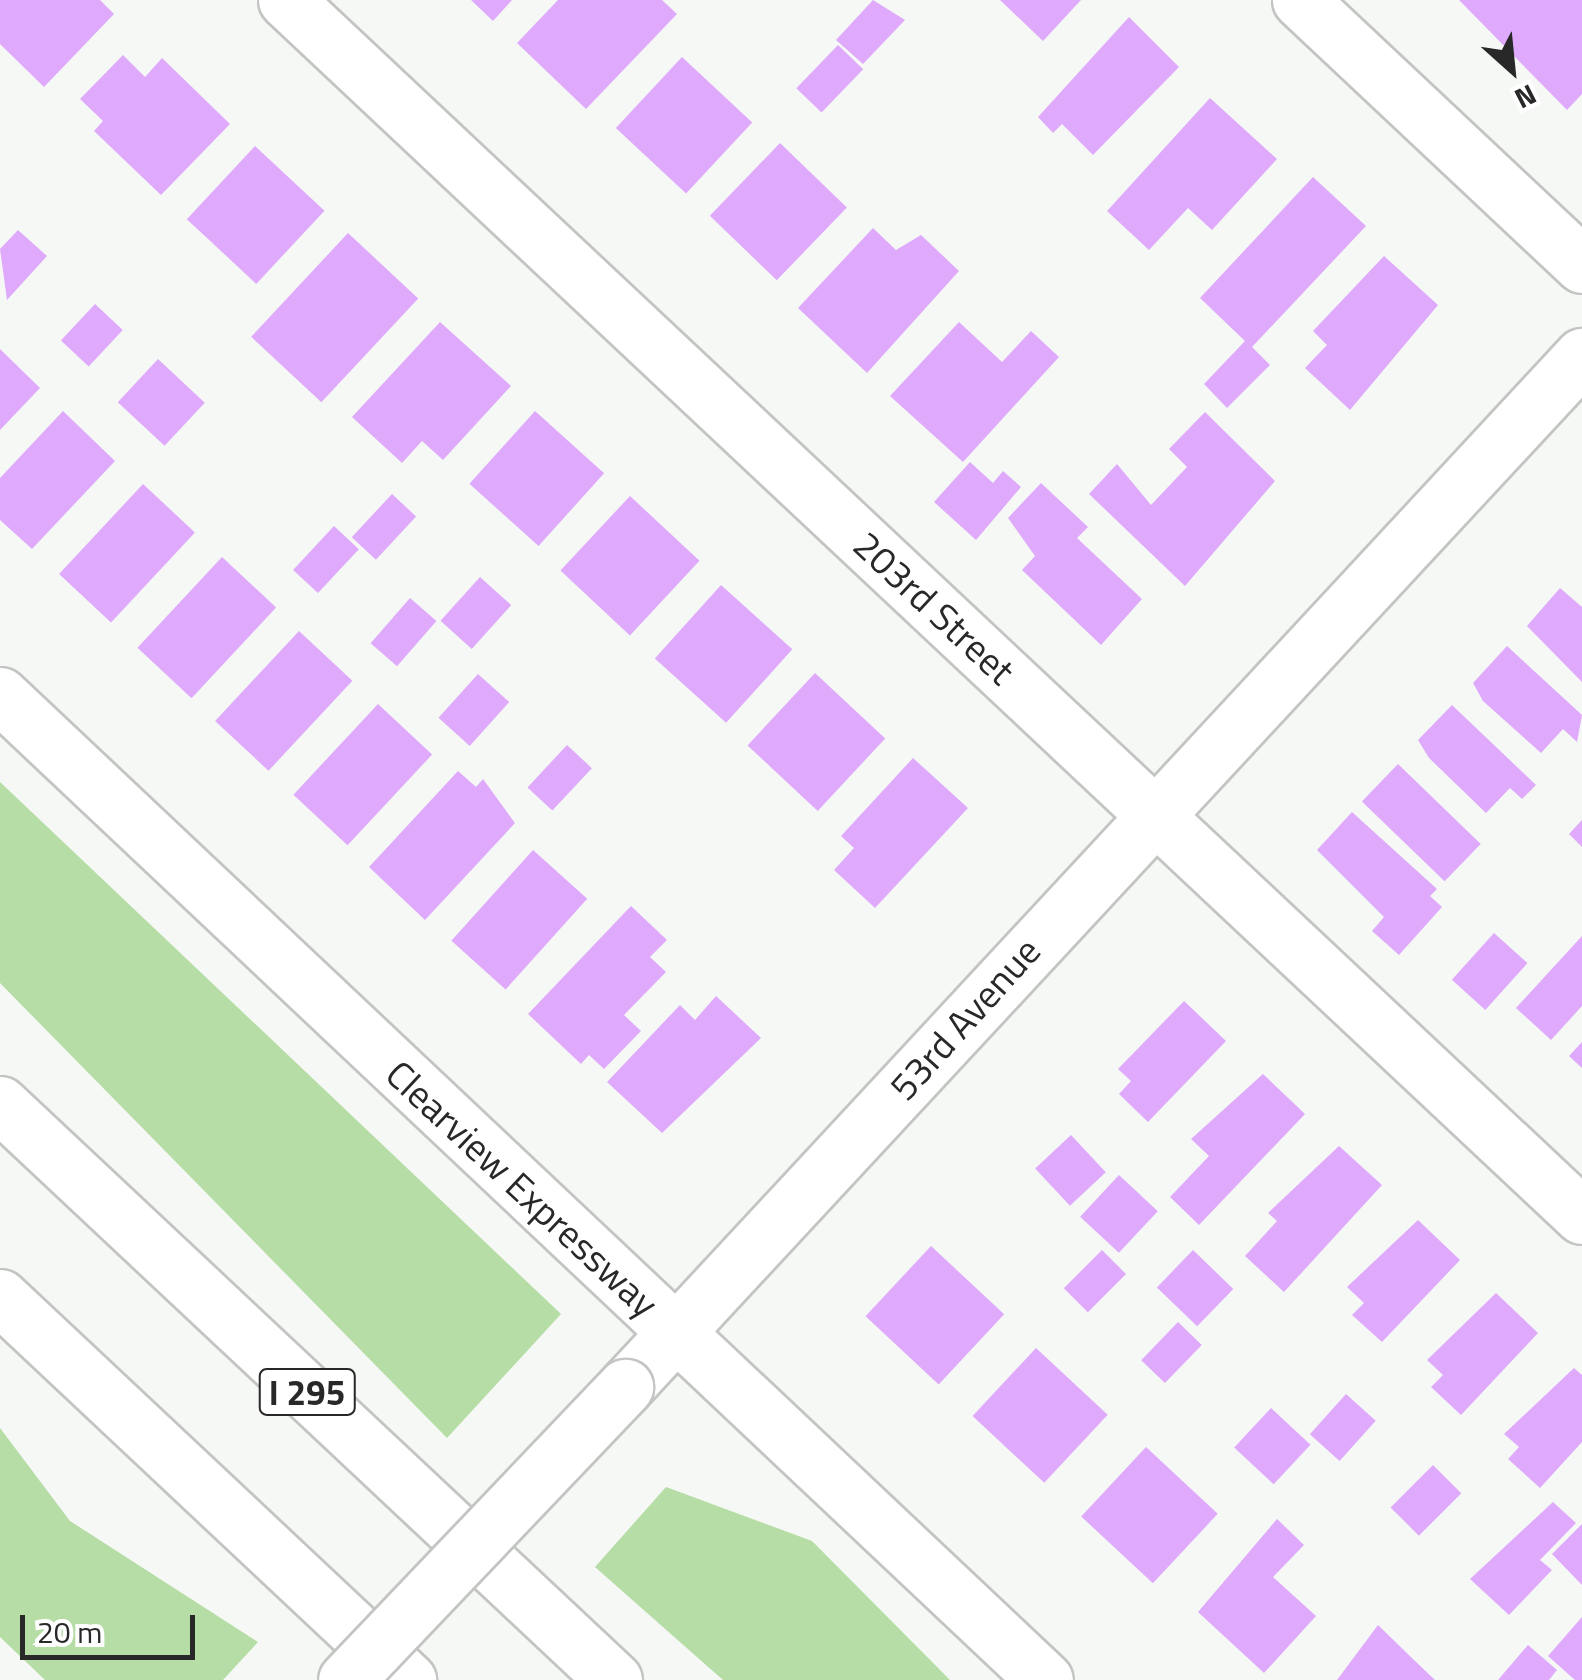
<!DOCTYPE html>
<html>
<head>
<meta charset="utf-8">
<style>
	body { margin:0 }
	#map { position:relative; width:1582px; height:1680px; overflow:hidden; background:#f6f8f5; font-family:"Titillium Web",sans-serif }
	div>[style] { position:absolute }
	.green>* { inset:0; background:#b5dda5 }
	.building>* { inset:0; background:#dfaafc; transform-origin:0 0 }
	.roads { filter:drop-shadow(2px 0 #c3c5c2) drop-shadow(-2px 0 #c3c5c2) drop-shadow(0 2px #c3c5c2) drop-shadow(0 -2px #c3c5c2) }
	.street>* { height:55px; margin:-27.5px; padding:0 27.5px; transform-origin:27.5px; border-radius:27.5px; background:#fff }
	.secondary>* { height:55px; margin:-27.5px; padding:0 27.5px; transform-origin:27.5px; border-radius:27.5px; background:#fff }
	.highway>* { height:55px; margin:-27.5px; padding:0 27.5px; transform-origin:27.5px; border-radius:27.5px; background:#fff }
	.bridges { filter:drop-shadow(2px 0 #c3c5c2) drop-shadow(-2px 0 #c3c5c2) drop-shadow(0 2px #c3c5c2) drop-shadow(0 -2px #c3c5c2) }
	.secondary-bridge>* { height:55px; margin:-27.5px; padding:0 27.5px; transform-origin:27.5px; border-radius:27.5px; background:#fff }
	span { translate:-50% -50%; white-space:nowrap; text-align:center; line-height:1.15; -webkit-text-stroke:8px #fff; paint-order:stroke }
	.shield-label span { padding:2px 8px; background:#fff; border:2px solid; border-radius:8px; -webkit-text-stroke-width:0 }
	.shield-label { font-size:35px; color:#272827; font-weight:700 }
	.street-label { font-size:38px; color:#272827 }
	.north { position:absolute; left:1462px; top:20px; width:100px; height:100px; -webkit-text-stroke:8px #fff; paint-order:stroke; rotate:153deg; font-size:28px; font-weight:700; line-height:40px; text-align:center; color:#272827 }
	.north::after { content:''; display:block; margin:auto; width:35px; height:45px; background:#272827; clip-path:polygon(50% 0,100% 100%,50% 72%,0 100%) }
	.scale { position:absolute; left:20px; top:1615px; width:175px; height:45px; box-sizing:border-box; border:5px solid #272827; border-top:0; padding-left:12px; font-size:30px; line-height:35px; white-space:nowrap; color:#272827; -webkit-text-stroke:8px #fff; paint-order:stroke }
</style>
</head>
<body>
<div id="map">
	<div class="green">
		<i style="clip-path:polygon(0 782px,561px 1314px,447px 1438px,0 983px)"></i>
		<i style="clip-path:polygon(0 1428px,70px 1521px,258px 1642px,223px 1680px,45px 1680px,0 1637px)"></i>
		<i style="clip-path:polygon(666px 1487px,812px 1541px,950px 1680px,723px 1680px,595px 1567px)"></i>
	</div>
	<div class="building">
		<i style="clip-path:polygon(0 0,100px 0,114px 14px,44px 87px,0 44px)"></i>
		<i style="clip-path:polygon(471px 0,512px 0,493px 21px)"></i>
		<i style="clip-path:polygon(558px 0,662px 0,677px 14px,586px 109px,517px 43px)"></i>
		<i style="clip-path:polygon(873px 0,905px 20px,863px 64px,836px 40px)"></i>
		<i style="clip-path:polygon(1000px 0,1081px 0,1043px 41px)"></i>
		<i style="clip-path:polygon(1459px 0,1582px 0,1582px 94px,1567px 110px)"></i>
		<i style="clip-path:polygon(1129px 17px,1179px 67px,1093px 155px,1062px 124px,1053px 133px,1038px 117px)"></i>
		<i style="left:838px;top:45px;width:35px;height:60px;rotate:44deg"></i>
		<i style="clip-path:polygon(123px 55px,145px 77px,162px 58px,230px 124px,161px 195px,94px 131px,103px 121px,80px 99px)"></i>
		<i style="left:682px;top:57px;width:96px;height:97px;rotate:43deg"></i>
		<i style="clip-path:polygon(1210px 98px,1277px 159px,1212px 230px,1188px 208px,1149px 250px,1107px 211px)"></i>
		<i style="left:780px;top:143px;width:93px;height:101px;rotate:44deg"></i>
		<i style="left:255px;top:146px;width:95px;height:100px;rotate:43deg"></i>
		<i style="clip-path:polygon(1313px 177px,1366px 226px,1252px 347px,1270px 365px,1227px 408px,1204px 384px,1245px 341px,1200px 298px)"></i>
		<i style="clip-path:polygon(873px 228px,896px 250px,921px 235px,959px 271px,867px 373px,798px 308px)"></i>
		<i style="clip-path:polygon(18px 230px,47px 256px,7px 300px,0 249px)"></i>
		<i style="left:348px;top:233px;width:96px;height:142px;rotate:43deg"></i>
		<i style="clip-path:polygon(1384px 256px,1438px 305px,1350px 410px,1305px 368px,1327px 345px,1313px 331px)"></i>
		<i style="left:95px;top:304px;width:38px;height:50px;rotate:43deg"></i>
		<i style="clip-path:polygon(440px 322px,511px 386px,443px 460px,422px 441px,402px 463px,352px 417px)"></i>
		<i style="clip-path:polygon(959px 322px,1002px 362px,1031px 331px,1059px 357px,963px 462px,890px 396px)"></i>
		<i style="clip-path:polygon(0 349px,40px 388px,0 430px)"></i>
		<i style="left:158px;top:359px;width:64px;height:59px;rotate:43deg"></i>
		<i style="clip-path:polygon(63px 411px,115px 461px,32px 549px,0 520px,0 478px)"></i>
		<i style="left:535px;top:411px;width:93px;height:98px;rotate:42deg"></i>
		<i style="clip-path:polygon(1205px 412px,1275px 481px,1185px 586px,1089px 494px,1117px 464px,1151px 505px,1187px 467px,1169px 449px)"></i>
		<i style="clip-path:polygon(970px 462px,993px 483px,1003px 471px,1021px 487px,976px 540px,934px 502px)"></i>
		<i style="clip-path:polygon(1041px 483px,1088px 527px,1077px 538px,1142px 599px,1101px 645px,1022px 570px,1035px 556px,1008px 518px)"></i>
		<i style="left:143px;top:484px;width:71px;height:123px;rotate:43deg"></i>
		<i style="left:392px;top:494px;width:33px;height:59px;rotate:43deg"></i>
		<i style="left:630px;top:496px;width:95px;height:102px;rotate:43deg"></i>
		<i style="left:334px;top:526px;width:34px;height:60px;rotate:43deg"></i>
		<i style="left:222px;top:557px;width:74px;height:124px;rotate:43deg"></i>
		<i style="left:480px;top:577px;width:42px;height:59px;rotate:42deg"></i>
		<i style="left:721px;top:585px;width:96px;height:99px;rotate:42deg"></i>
		<i style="clip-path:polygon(1560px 588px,1582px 607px,1582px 682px,1527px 626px)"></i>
		<i style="left:410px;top:598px;width:35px;height:60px;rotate:41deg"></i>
		<i style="left:299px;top:631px;width:73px;height:123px;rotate:43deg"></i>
		<i style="clip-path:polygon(1507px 646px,1582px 715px,1577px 742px,1563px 729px,1541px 753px,1483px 701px,1473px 683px)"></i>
		<i style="left:815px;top:673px;width:96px;height:99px;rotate:43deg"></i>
		<i style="left:478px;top:674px;width:42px;height:59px;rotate:42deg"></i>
		<i style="left:378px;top:704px;width:74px;height:124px;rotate:43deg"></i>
		<i style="clip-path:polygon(1452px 705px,1536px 785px,1522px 799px,1510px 788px,1486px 813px,1429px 758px,1418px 740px)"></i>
		<i style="left:567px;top:745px;width:34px;height:58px;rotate:43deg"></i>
		<i style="clip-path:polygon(913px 758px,968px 808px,875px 908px,834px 870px,854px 848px,841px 836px)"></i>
		<i style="left:1398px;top:764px;width:115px;height:52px;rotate:44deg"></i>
		<i style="clip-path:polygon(458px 771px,476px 787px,483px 779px,515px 823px,425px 920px,369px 867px)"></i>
		<i style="clip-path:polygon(1352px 812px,1437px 889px,1430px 896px,1442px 907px,1399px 955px,1372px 931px,1384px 917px,1317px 850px)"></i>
		<i style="clip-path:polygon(1582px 820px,1582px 847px,1569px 834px)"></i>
		<i style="left:533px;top:850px;width:73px;height:122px;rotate:42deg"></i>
		<i style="clip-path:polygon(631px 906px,667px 940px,650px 957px,666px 972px,624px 1015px,641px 1031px,604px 1069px,589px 1055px,581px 1064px,528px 1014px)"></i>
		<i style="left:1494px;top:933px;width:45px;height:63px;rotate:42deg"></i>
		<i style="clip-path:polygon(1582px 936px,1582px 1006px,1551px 1040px,1516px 1008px)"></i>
		<i style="clip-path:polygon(716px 996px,761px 1038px,662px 1133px,607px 1082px,680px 1005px,695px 1020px)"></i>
		<i style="clip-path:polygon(1184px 1001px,1226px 1041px,1148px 1122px,1119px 1094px,1131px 1081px,1118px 1069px)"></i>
		<i style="clip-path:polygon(1582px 1042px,1582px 1068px,1569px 1056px)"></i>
		<i style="clip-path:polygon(1263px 1074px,1305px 1114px,1199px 1225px,1170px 1197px,1209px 1156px,1191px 1139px)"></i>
		<i style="left:1071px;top:1135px;width:51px;height:49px;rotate:47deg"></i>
		<i style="clip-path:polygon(1339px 1146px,1382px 1185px,1284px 1292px,1245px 1256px,1277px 1221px,1268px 1213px)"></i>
		<i style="left:1119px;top:1175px;width:53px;height:57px;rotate:43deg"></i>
		<i style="clip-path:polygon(1418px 1220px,1460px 1260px,1382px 1342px,1352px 1315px,1364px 1303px,1347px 1287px)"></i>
		<i style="left:931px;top:1246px;width:100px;height:96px;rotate:43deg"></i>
		<i style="left:1102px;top:1250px;width:34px;height:54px;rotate:45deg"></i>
		<i style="left:1193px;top:1250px;width:56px;height:52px;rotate:44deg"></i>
		<i style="clip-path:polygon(1496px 1293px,1538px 1333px,1461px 1415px,1431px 1387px,1443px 1375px,1427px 1360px)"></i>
		<i style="left:1178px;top:1322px;width:33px;height:53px;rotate:44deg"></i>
		<i style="left:1036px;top:1348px;width:98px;height:93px;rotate:43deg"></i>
		<i style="clip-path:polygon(1574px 1368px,1582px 1375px,1582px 1442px,1540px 1488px,1508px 1459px,1519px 1447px,1504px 1434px)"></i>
		<i style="left:1346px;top:1394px;width:40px;height:54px;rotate:42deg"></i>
		<i style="left:1271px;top:1408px;width:54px;height:54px;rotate:43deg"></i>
		<i style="left:1146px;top:1447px;width:98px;height:95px;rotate:43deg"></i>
		<i style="left:1433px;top:1465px;width:40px;height:60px;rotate:45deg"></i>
		<i style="clip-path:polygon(1553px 1502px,1576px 1523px,1540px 1560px,1552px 1570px,1509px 1615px,1470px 1579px)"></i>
		<i style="clip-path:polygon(1277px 1519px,1304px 1545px,1273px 1577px,1316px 1616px,1264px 1673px,1198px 1612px)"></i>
		<i style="clip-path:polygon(1582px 1524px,1582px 1585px,1552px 1554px)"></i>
		<i style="clip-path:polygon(1582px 1617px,1582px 1680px,1575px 1680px,1548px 1656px)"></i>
		<i style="clip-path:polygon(1378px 1625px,1415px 1661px,1435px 1680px,1337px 1680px)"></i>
		<i style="clip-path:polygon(1528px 1645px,1557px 1670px,1549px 1680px,1498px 1680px)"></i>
	</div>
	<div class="roads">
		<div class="street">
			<i style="left:286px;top:0;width:1777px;rotate:43.18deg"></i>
			<i style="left:1300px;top:0;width:387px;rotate:43.2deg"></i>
		</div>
		<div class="secondary">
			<i style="left:0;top:695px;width:1436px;rotate:43.31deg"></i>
			<i style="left:625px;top:1387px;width:1407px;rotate:-47.13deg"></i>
		</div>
		<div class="highway">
			<i style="left:0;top:1104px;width:842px;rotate:43.17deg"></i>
			<i style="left:0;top:1297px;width:560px;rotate:43.19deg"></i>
		</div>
	</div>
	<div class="bridges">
		<div class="secondary-bridge">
			<i style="left:346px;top:1680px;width:405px;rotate:-46.4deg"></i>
		</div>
	</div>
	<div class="shield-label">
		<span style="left:307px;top:1392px">I 295</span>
	</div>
	<div class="street-label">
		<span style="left:934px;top:608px;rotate:43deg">203rd Street</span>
		<span style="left:965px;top:1019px;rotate:-48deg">53rd Avenue</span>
		<span style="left:522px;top:1189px;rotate:43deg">Clearview Expressway</span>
	</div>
	<div class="north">N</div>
	<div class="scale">20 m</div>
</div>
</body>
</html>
